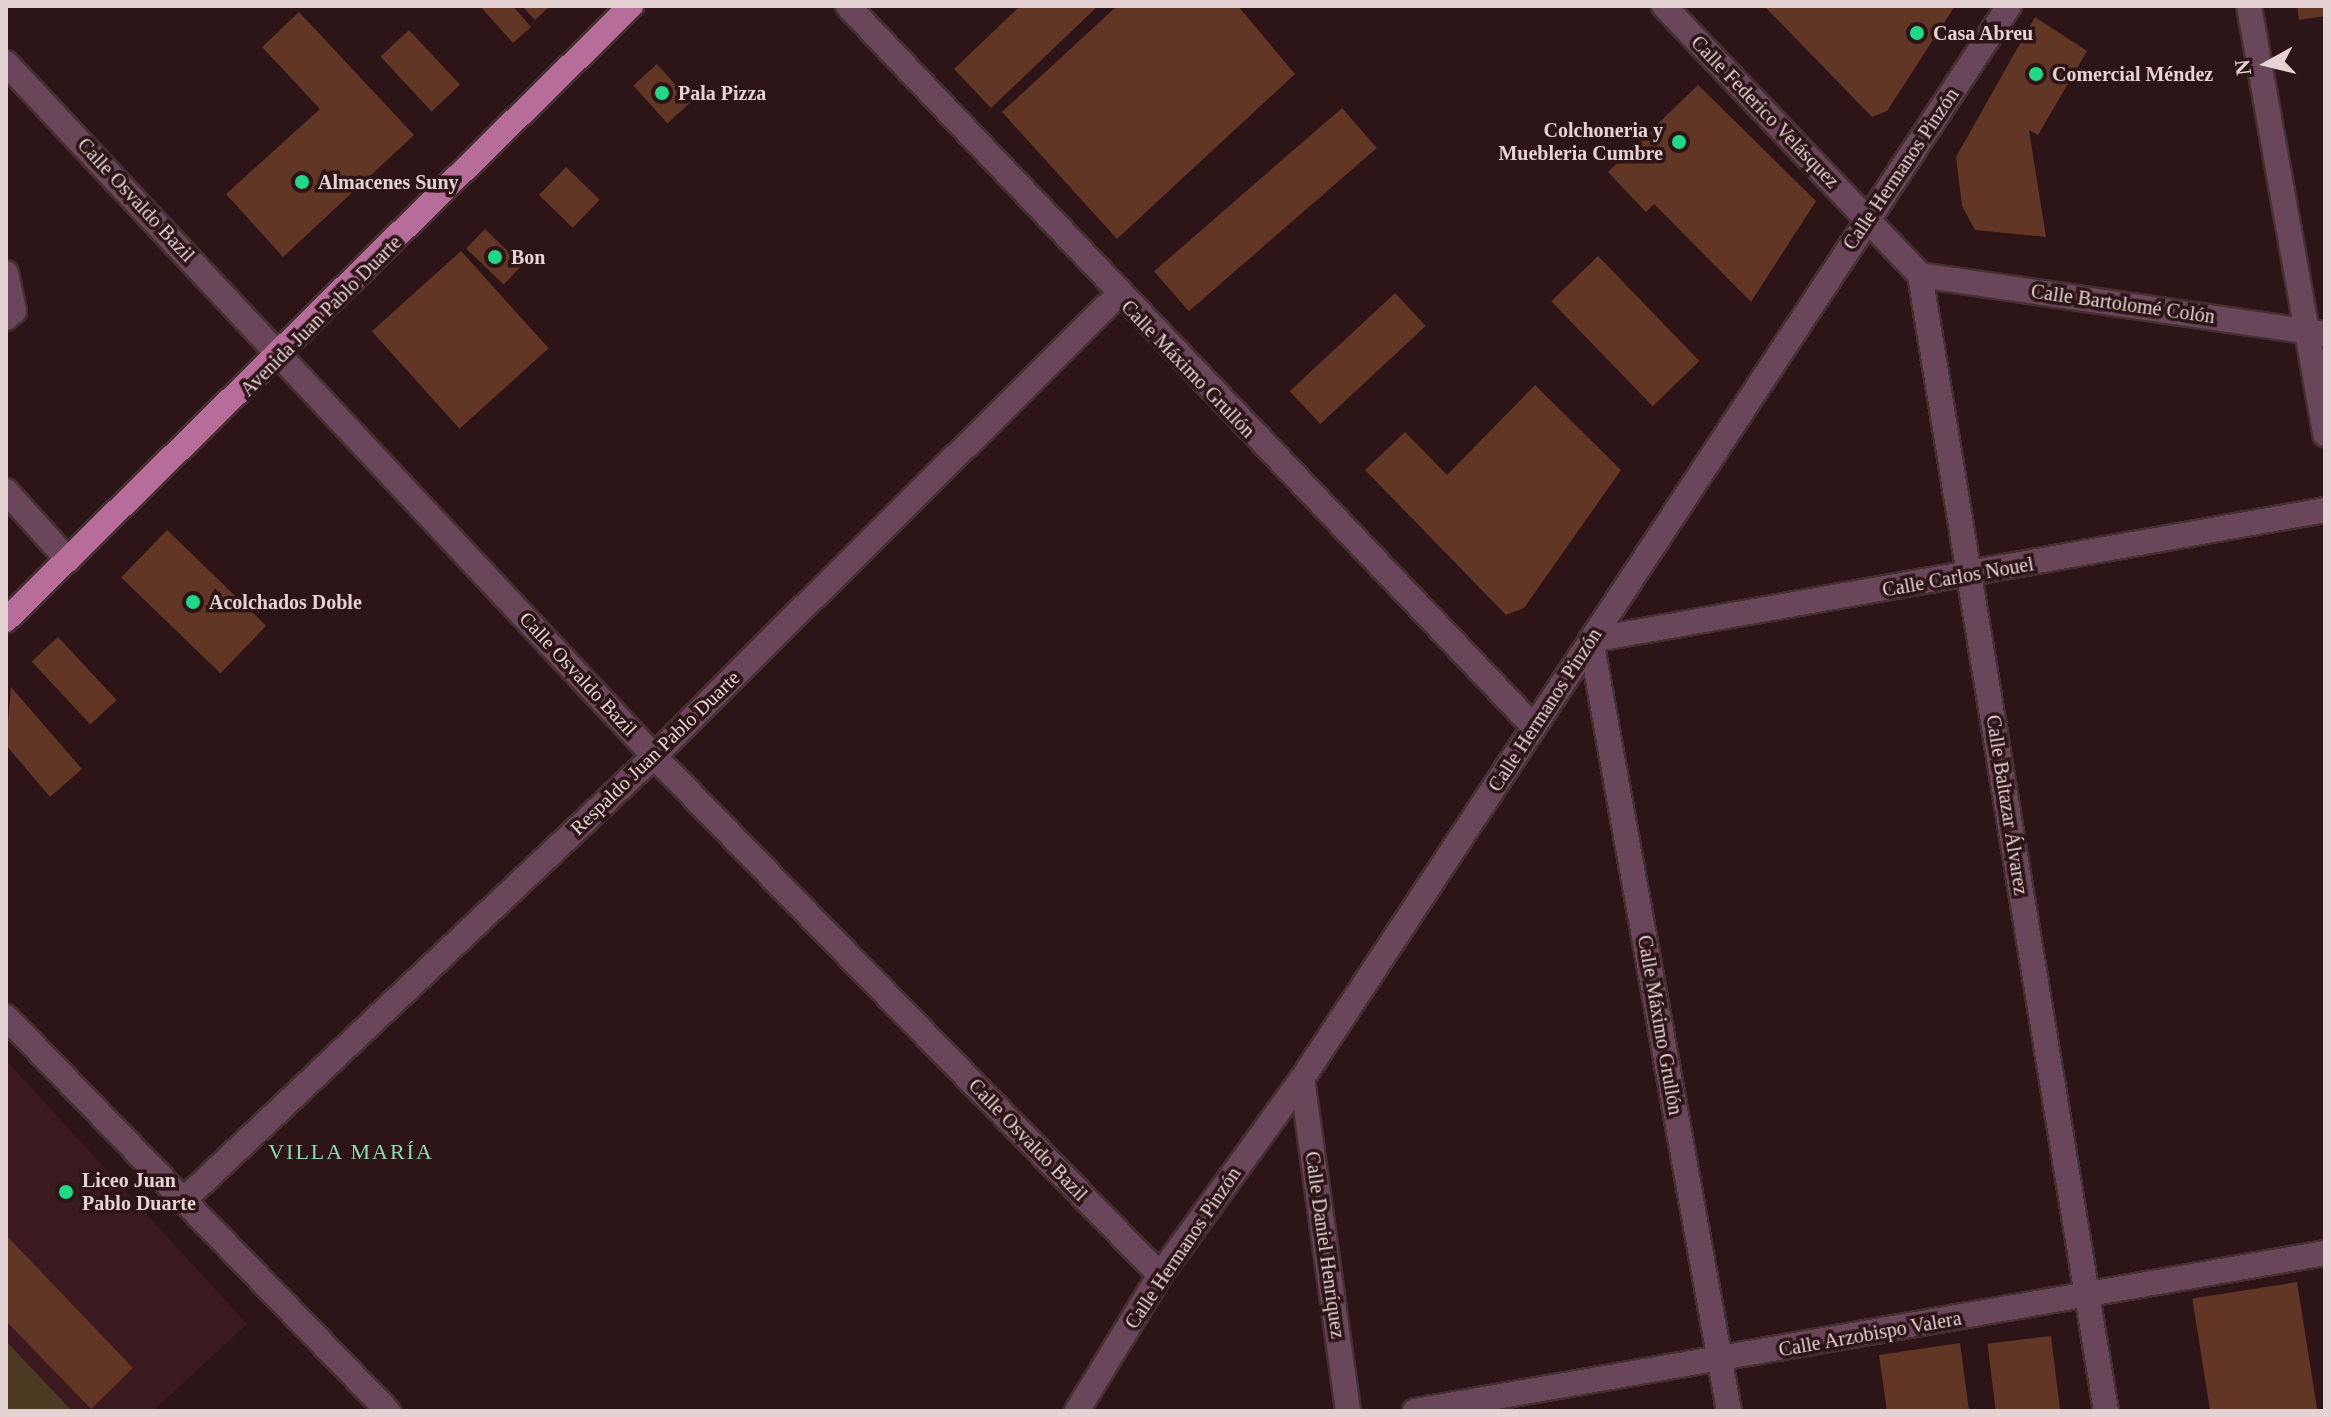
<!DOCTYPE html>
<html>
<head>
<meta charset="utf-8">
<style>
	body { margin:0 }
	#map { position:relative; width:2331px; height:1417px; overflow:hidden; background:#2c1417; font-family:Georgia,serif }
	div>[style] { position:absolute }
	.built>* { inset:0; background:#3a1a1e }
	.green>* { inset:0; background:#4d3a22 }
	.building>* { inset:0; background:#613625; transform-origin:0 0 }
	.roads { filter:drop-shadow(2px 0 #462f31) drop-shadow(-2px 0 #462f31) drop-shadow(0 2px #462f31) drop-shadow(0 -2px #462f31) }
	.minor>* { height:24px; margin:-12px; padding:0 12px; transform-origin:12px; border-radius:12px; background:#6a465a }
	.major>* { height:24px; margin:-12px; padding:0 12px; transform-origin:12px; border-radius:12px; background:#b76d99 }
	.dots>* { width:22px; height:22px; translate:-50% -50%; box-sizing:border-box; border:4px solid #2c1417; border-radius:50% }
	span { translate:-50% -50%; white-space:nowrap; text-align:center; line-height:1.15; -webkit-text-stroke:7px #2c1417; paint-order:stroke }
	.poi-label { font-size:20px; color:#e5d3d4; font-weight:700 }
	.left { translate:0 -50%; text-align:left }
	.right { translate:-100% -50%; text-align:right }
	.street-label { font-size:20px; color:#e5d3d4 }
	.neighbourhood-label { font-size:22px; color:#8fdbad; letter-spacing:2px }
	.frame { position:absolute; inset:0; border:8px solid #e5d3d4; pointer-events:none }
	.north { position:absolute; left:2227px; top:24px; width:80px; height:80px; -webkit-text-stroke:6px #2c1417; paint-order:stroke; rotate:262deg; font-size:22px; font-weight:700; line-height:32px; text-align:center; color:#e5d3d4 }
	.north::after { content:''; display:block; margin:auto; width:28px; height:36px; background:#e5d3d4; clip-path:polygon(50% 0,100% 100%,50% 72%,0 100%) }
</style>
</head>
<body>
<div id="map">
	<div class="built">
		<i style="clip-path:polygon(6px 1060px,247px 1324px,153px 1411px,6px 1411px)"></i>
	</div>
	<div class="green">
		<i style="clip-path:polygon(6px 1341px,72px 1411px,6px 1411px)"></i>
	</div>
	<div class="building">
		<i style="clip-path:polygon(480px 6px,513px 6px,531px 27px,513px 43px)"></i>
		<i style="clip-path:polygon(522px 6px,550px 6px,535px 20px)"></i>
		<i style="clip-path:polygon(1020px 6px,1098px 6px,991px 108px,954px 69px)"></i>
		<i style="clip-path:polygon(1117px 6px,1238px 6px,1295px 74px,1117px 239px,1002px 112px)"></i>
		<i style="clip-path:polygon(1955px 6px,1887px 111px,1872px 117px,1766px 8px)"></i>
		<i style="clip-path:polygon(2297px 6px,2325px 6px,2325px 16px,2299px 20px)"></i>
		<i style="clip-path:polygon(299px 12px,414px 135px,283px 257px,226px 194px,320px 109px,262px 47px)"></i>
		<i style="clip-path:polygon(2035px 17px,2087px 51px,2038px 135px,2029px 130px,2046px 237px,1975px 230px,1962px 206px,1956px 157px)"></i>
		<i style="left:409px;top:30px;width:75px;height:39px;rotate:47deg"></i>
		<i style="left:657px;top:64px;width:51px;height:32px;rotate:48deg"></i>
		<i style="clip-path:polygon(1698px 85px,1816px 201px,1751px 302px,1654px 204px,1646px 212px,1608px 172px)"></i>
		<i style="left:1342px;top:108px;width:53px;height:249px;rotate:49deg"></i>
		<i style="left:566px;top:167px;width:47px;height:39px;rotate:44deg"></i>
		<i style="left:485px;top:229px;width:52px;height:27px;rotate:44deg"></i>
		<i style="left:461px;top:251px;width:131px;height:120px;rotate:48deg"></i>
		<i style="left:1598px;top:256px;width:146px;height:65px;rotate:46deg"></i>
		<i style="left:1395px;top:293px;width:45px;height:144px;rotate:47deg"></i>
		<i style="clip-path:polygon(1535px 385px,1621px 470px,1524px 608px,1506px 615px,1365px 470px,1405px 432px,1447px 475px)"></i>
		<i style="left:167px;top:530px;width:138px;height:66px;rotate:44deg"></i>
		<i style="left:58px;top:637px;width:86px;height:36px;rotate:47deg"></i>
		<i style="clip-path:polygon(11px 687px,82px 769px,50px 797px,6px 745px)"></i>
		<i style="clip-path:polygon(6px 1235px,133px 1368px,91px 1409px,6px 1321px)"></i>
		<i style="left:2297px;top:1282px;width:131px;height:106px;rotate:81deg"></i>
		<i style="left:2051px;top:1336px;width:76px;height:64px;rotate:83deg"></i>
		<i style="clip-path:polygon(1960px 1343px,1969px 1411px,1887px 1411px,1879px 1355px)"></i>
	</div>
	<div class="roads">
		<div class="minor">
			<i style="left:848px;top:6px;width:995px;rotate:46.42deg"></i>
			<i style="left:1664px;top:6px;width:371px;rotate:46.4deg"></i>
			<i style="left:1920px;top:275px;width:1151px;rotate:80.7deg"></i>
			<i style="left:2249px;top:6px;width:435px;rotate:79.9deg"></i>
			<i style="left:6px;top:63px;width:949px;rotate:46.92deg"></i>
			<i style="left:654px;top:756px;width:725px;rotate:45.73deg"></i>
			<i style="left:6px;top:273px;width:39px;rotate:78deg"></i>
			<i style="left:14px;top:311px;width:11px;rotate:139deg"></i>
			<i style="left:1920px;top:275px;width:407px;rotate:8.3deg"></i>
			<i style="left:6px;top:491px;width:93px;rotate:48.1deg"></i>
			<i style="left:6px;top:1017px;width:549px;rotate:45.89deg"></i>
			<i style="left:1302px;top:1079px;width:335px;rotate:82.1deg"></i>
			<i style="left:183px;top:1201px;width:648px;rotate:-43.37deg"></i>
			<i style="left:654px;top:756px;width:653px;rotate:-44.81deg"></i>
			<i style="left:1077px;top:1411px;width:159px;rotate:-58.6deg"></i>
			<i style="left:1160px;top:1275px;width:242px;rotate:-54.1deg"></i>
			<i style="left:1302px;top:1079px;width:1285px;rotate:-56.62deg"></i>
			<i style="left:1415px;top:1411px;width:924px;rotate:-9.85deg"></i>
			<i style="left:1729px;top:1411px;width:783px;rotate:-100.15deg"></i>
			<i style="left:1591px;top:640px;width:745px;rotate:-10.04deg"></i>
		</div>
		<div class="major">
			<i style="left:6px;top:620px;width:876px;rotate:-44.49deg"></i>
		</div>
	</div>
	<div class="dots">
		<i style="left:1917px;top:33px;background:#21d887"></i>
		<i style="left:2036px;top:74px;background:#21d887"></i>
		<i style="left:662px;top:93px;background:#21d887"></i>
		<i style="left:1679px;top:142px;background:#21d887"></i>
		<i style="left:302px;top:182px;background:#21d887"></i>
		<i style="left:495px;top:257px;background:#21d887"></i>
		<i style="left:193px;top:602px;background:#21d887"></i>
		<i style="left:66px;top:1192px;background:#21d887"></i>
	</div>
	<div class="poi-label">
		<span class="left" style="left:1933px;top:33px">Casa Abreu</span>
		<span class="left" style="left:2052px;top:74px">Comercial Méndez</span>
		<span class="left" style="left:678px;top:93px">Pala Pizza</span>
		<span class="right" style="left:1663px;top:142px">Colchoneria y<br>Muebleria Cumbre</span>
		<span class="left" style="left:318px;top:182px">Almacenes Suny</span>
		<span class="left" style="left:511px;top:257px">Bon</span>
		<span class="left" style="left:209px;top:602px">Acolchados Doble</span>
		<span class="left" style="left:82px;top:1192px">Liceo Juan<br>Pablo Duarte</span>
	</div>
	<div class="street-label">
		<span style="left:1765px;top:112px;rotate:46deg">Calle Federico Velásquez</span>
		<span style="left:1901px;top:169px;rotate:-56deg">Calle Hermanos Pinzón</span>
		<span style="left:136px;top:200px;rotate:47deg">Calle Osvaldo Bazil</span>
		<span style="left:2123px;top:304px;rotate:8deg">Calle Bartolomé Colón</span>
		<span style="left:321px;top:316px;rotate:-45deg">Avenida Juan Pablo Duarte</span>
		<span style="left:1188px;top:369px;rotate:46deg">Calle Máximo Grullón</span>
		<span style="left:1958px;top:577px;rotate:-10deg">Calle Carlos Nouel</span>
		<span style="left:578px;top:674px;rotate:47deg">Calle Osvaldo Bazil</span>
		<span style="left:1545px;top:710px;rotate:-57deg">Calle Hermanos Pinzón</span>
		<span style="left:655px;top:753px;rotate:-44deg">Respaldo Juan Pablo Duarte</span>
		<span style="left:2007px;top:805px;rotate:81deg">Calle Baltazar Álvarez</span>
		<span style="left:1660px;top:1025px;rotate:80deg">Calle Máximo Grullón</span>
		<span style="left:1028px;top:1140px;rotate:46deg">Calle Osvaldo Bazil</span>
		<span style="left:1325px;top:1245px;rotate:82deg">Calle Daniel Henríquez</span>
		<span style="left:1183px;top:1248px;rotate:-56deg">Calle Hermanos Pinzón</span>
		<span style="left:1870px;top:1334px;rotate:-10deg">Calle Arzobispo Valera</span>
	</div>
	<div class="neighbourhood-label">
		<span style="left:351px;top:1152px">VILLA MARÍA</span>
	</div>
	<div class="frame"></div>
	<div class="north">N</div>
</div>
</body>
</html>
